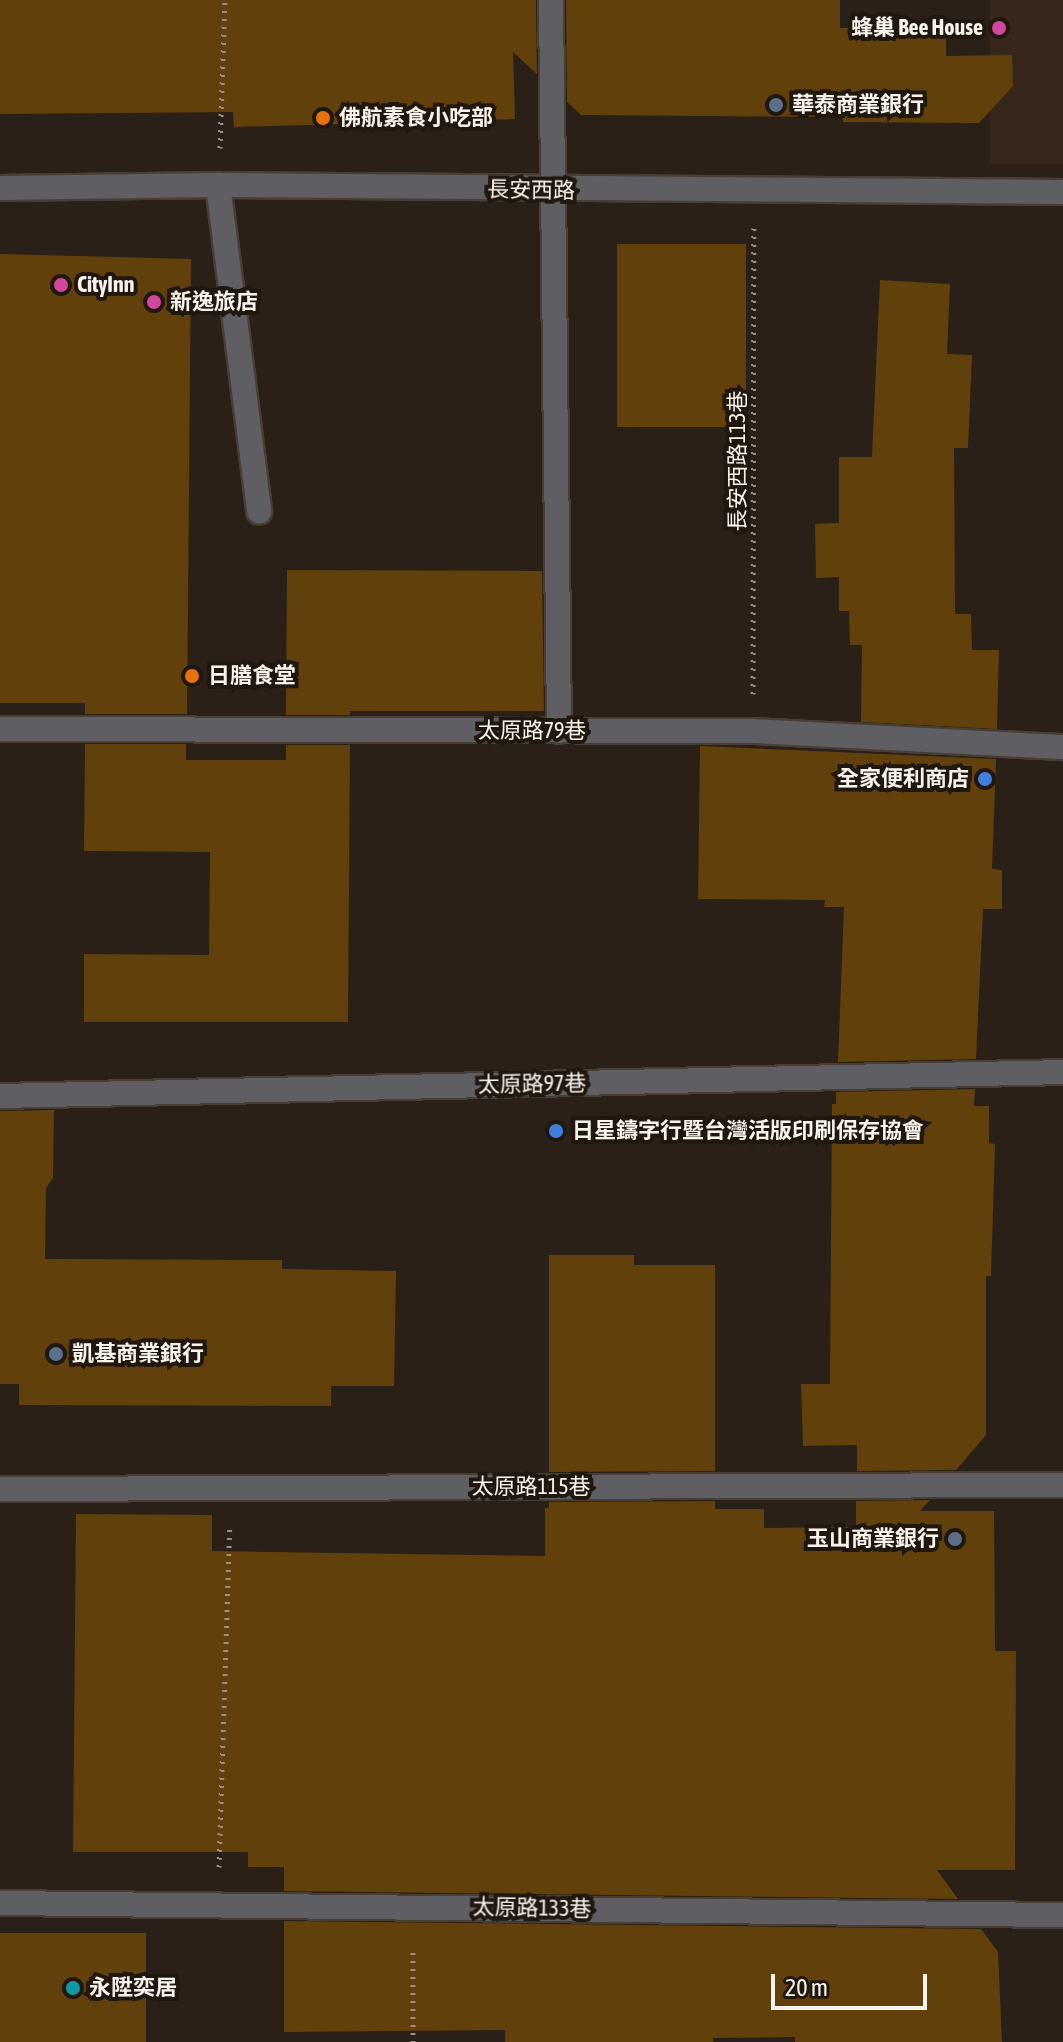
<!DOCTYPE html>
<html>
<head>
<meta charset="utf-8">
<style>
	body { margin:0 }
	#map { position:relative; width:1063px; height:2042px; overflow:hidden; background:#2a2018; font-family:"Asap Condensed","Noto Sans TC",sans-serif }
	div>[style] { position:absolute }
	.built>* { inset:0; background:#36271a; transform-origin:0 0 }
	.building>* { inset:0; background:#62400b; transform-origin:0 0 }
	.path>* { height:5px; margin-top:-2.5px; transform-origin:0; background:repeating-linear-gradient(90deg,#988f88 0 2px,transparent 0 8px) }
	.roads { filter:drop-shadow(2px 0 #473e36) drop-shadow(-2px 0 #473e36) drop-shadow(0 2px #473e36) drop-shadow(0 -2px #473e36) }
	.minor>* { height:24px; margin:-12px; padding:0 12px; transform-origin:12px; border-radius:12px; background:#5f5e63 }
	.dots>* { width:22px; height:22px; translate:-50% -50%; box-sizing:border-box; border:4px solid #20170f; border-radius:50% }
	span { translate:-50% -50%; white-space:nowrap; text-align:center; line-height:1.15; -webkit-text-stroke:8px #20170f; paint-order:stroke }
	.poi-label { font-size:22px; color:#faf3ed; font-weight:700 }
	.right { translate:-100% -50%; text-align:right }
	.left { translate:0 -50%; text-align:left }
	.street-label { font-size:22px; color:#faf3ed }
	.scale { position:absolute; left:771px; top:1974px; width:156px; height:36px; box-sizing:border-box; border:4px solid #faf3ed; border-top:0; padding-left:10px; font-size:24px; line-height:28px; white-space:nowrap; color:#faf3ed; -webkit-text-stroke:6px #20170f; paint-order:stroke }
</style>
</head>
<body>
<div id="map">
	<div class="built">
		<i style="left:990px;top:0;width:73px;height:164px"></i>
	</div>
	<div class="building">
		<i style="clip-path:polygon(0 0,536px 0,537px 74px,513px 52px,515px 119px,234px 127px,233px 112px,0 114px)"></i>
		<i style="clip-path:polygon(566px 0,840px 0,840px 28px,946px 27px,946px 56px,1012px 55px,1013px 86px,979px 123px,843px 122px,843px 117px,581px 115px,567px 102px)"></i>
		<i style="left:617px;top:244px;width:129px;height:183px"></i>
		<i style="clip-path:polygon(0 254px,191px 259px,187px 714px,85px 714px,85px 703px,0 703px)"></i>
		<i style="clip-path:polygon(880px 280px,950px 284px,947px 354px,972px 355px,968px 448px,954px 448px,955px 614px,971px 614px,972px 650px,999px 650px,997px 729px,861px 722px,862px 645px,850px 645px,849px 611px,839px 611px,839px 577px,816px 578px,815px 524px,839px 523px,839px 457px,872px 457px)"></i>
		<i style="clip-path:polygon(287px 570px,542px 571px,544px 711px,350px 711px,350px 715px,286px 715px)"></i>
		<i style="clip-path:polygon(85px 744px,186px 744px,186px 760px,286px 760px,286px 745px,350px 745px,348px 1022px,84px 1022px,84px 954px,209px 955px,210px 852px,84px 851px)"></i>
		<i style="clip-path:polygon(700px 746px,996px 759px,992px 869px,1002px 870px,1002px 909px,983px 909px,976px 1059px,838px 1062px,844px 907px,824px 907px,825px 900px,698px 899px)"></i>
		<i style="clip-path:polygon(975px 1089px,974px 1106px,989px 1106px,989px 1143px,995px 1144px,991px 1276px,986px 1276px,986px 1435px,956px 1470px,857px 1471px,857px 1445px,803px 1446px,801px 1384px,830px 1384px,832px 1104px,836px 1104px,836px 1092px)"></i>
		<i style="clip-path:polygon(54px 1110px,53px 1178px,46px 1188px,45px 1259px,282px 1260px,282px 1269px,396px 1271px,394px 1386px,331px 1386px,331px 1406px,19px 1405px,19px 1384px,0 1384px,0 1111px)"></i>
		<i style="clip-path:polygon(549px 1255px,634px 1255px,634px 1265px,715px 1265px,715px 1471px,549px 1472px)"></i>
		<i style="clip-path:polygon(930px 1500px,920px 1511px,994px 1511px,995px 1651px,1016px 1651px,1015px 1870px,937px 1870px,958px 1899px,284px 1891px,284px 1867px,248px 1867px,248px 1852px,73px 1852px,76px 1514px,212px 1515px,212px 1551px,545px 1556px,545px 1508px,549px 1508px,549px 1502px,715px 1501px,715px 1509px,764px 1509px,764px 1528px,856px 1527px,856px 1501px)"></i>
		<i style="clip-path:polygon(284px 1921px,981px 1929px,998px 1952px,1002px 2042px,795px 2042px,795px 2037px,713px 2038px,713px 2042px,505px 2042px,505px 2030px,284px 2032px)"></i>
		<i style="left:0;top:1933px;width:146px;height:109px"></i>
	</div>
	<div class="path">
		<i style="left:220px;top:148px;width:148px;rotate:-88.1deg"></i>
		<i style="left:753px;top:694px;width:466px;rotate:-89.9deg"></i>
		<i style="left:219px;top:1867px;width:342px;rotate:-88.2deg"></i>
		<i style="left:413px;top:2042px;width:95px;rotate:-90deg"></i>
	</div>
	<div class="roads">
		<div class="minor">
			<i style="left:551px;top:0;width:731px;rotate:89.37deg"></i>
			<i style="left:218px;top:185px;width:329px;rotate:82.8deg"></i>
			<i style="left:0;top:188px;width:218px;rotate:-0.8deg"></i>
			<i style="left:218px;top:185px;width:845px;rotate:0.47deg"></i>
			<i style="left:0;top:729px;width:753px;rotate:0.15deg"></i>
			<i style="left:753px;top:731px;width:310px;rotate:3deg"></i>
			<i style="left:0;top:1096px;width:1063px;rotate:-1.29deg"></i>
			<i style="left:0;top:1489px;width:1063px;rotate:-0.22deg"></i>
			<i style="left:0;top:1903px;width:1063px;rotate:0.65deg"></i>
		</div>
	</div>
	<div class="dots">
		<i style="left:999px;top:28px;background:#d1479c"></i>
		<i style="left:776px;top:105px;background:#5c6f8a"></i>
		<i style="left:323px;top:118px;background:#e8710a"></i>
		<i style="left:61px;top:285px;background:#d1479c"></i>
		<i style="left:154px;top:302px;background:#d1479c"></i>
		<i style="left:192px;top:676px;background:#e8710a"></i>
		<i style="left:985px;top:779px;background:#3f7fe0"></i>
		<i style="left:556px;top:1131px;background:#3f7fe0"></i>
		<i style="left:56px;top:1354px;background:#5c6f8a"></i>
		<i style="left:955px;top:1539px;background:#5c6f8a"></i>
		<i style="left:73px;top:1988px;background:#0f9aa8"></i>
	</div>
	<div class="poi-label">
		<span class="right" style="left:983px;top:28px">蜂巢 Bee House</span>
		<span class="left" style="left:792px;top:105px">華泰商業銀行</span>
		<span class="left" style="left:339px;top:118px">佛航素食小吃部</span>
		<span class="left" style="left:77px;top:285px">CityInn</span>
		<span class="left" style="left:170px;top:302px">新逸旅店</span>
		<span class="left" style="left:208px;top:676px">日膳食堂</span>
		<span class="right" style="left:969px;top:779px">全家便利商店</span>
		<span class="left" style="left:572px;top:1131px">日星鑄字行暨台灣活版印刷保存協會</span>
		<span class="left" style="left:72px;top:1354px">凱基商業銀行</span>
		<span class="right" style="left:939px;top:1539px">玉山商業銀行</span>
		<span class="left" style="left:89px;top:1988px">永陞奕居</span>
	</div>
	<div class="street-label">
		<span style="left:531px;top:190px;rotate:1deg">長安西路</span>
		<span style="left:738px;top:461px;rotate:-90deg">長安西路113巷</span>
		<span style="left:532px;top:731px">太原路79巷</span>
		<span style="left:532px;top:1084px;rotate:-1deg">太原路97巷</span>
		<span style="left:531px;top:1487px">太原路115巷</span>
		<span style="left:532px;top:1908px;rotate:1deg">太原路133巷</span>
	</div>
	<div class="scale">20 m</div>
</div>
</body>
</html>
